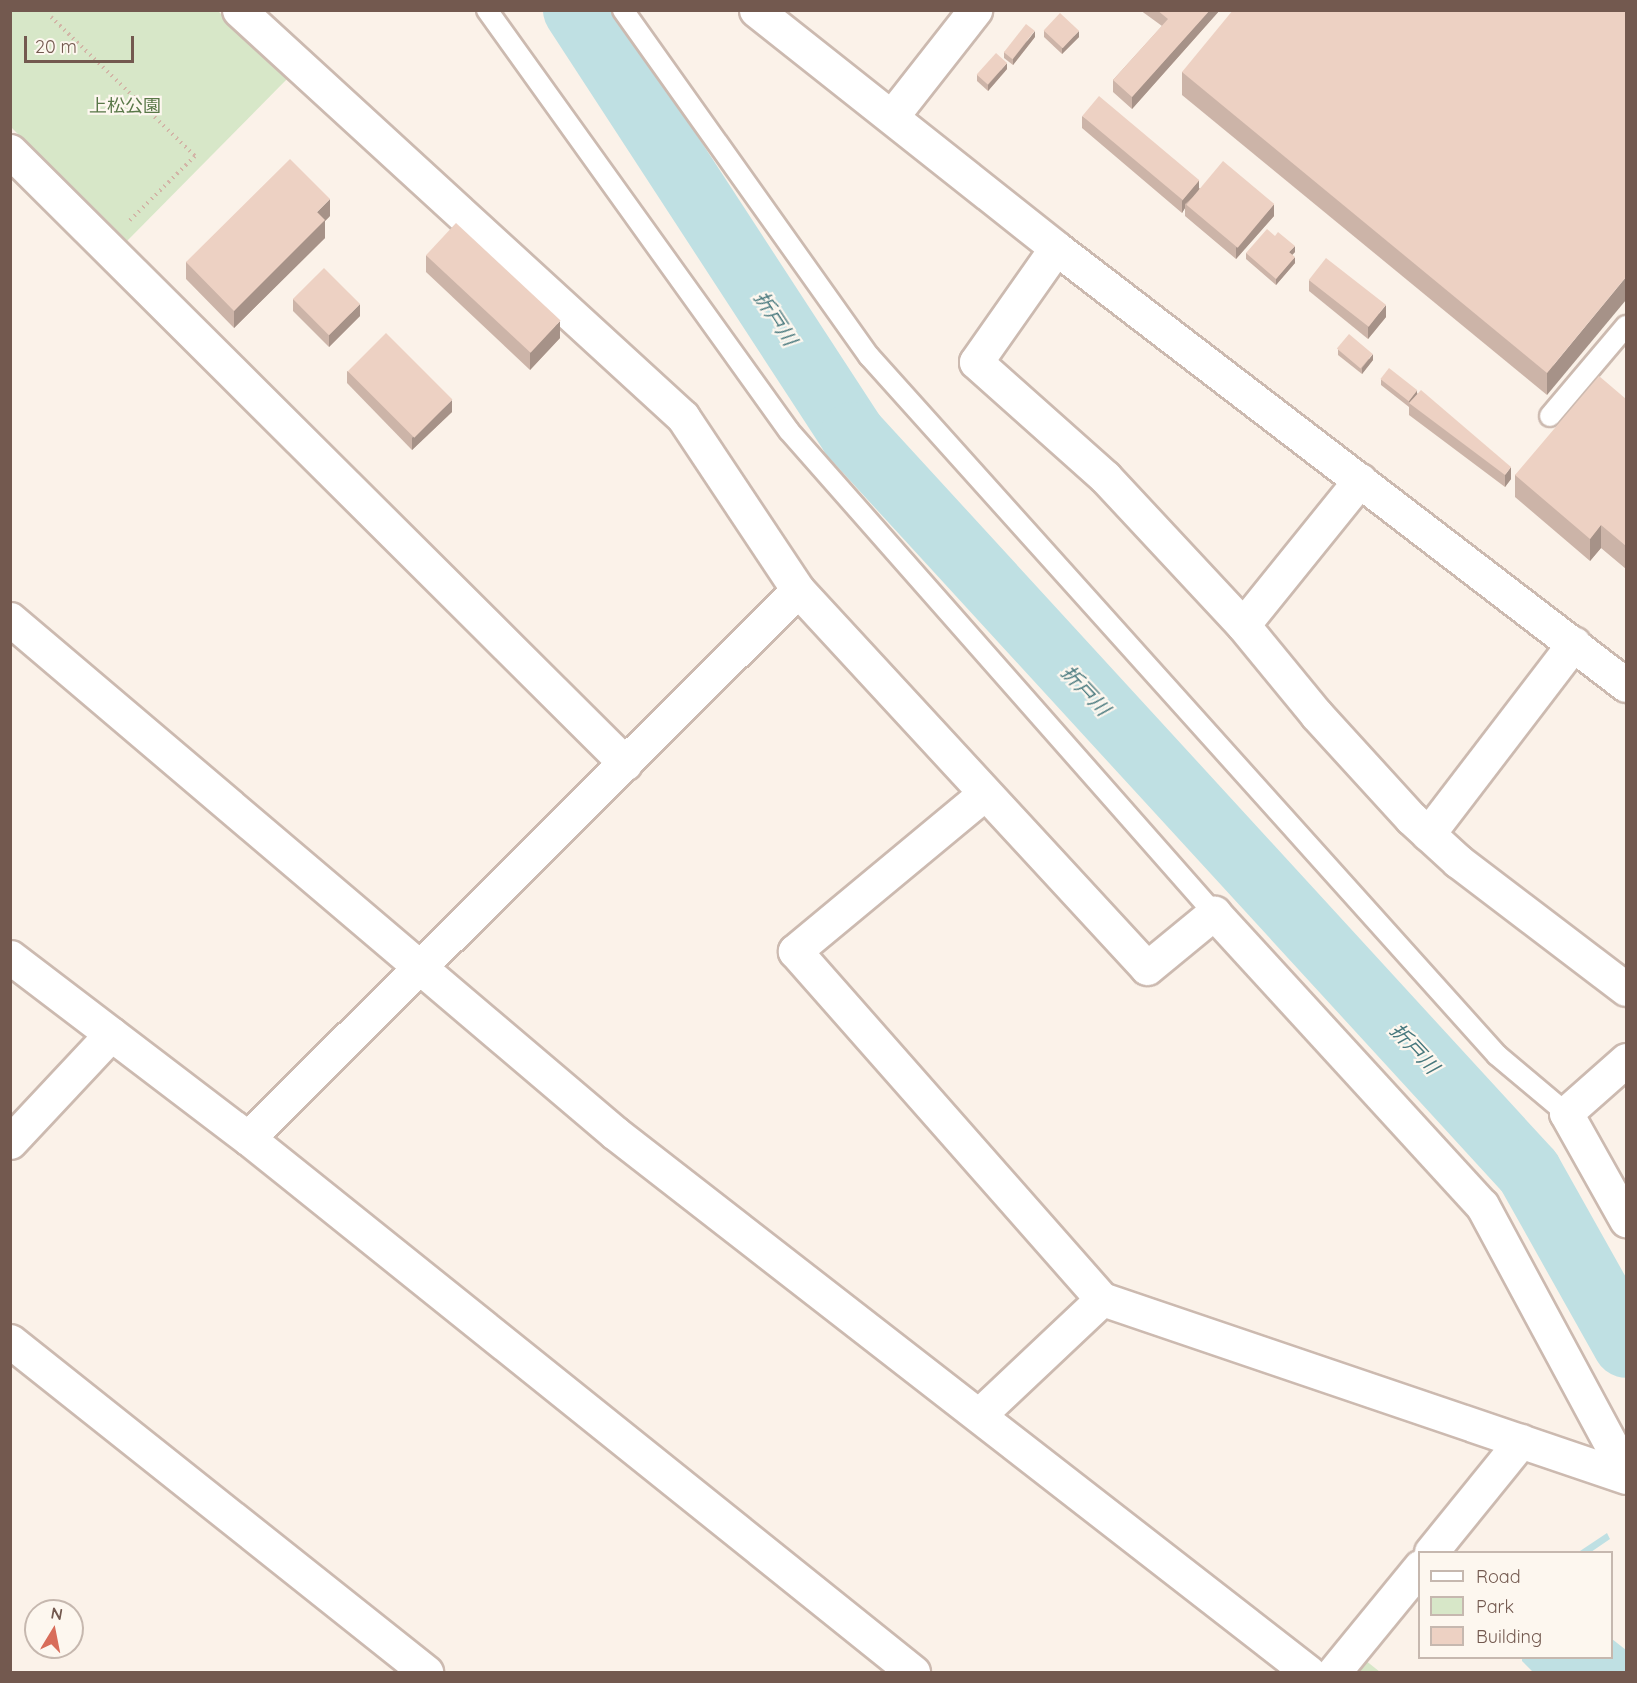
<!DOCTYPE html>
<html>
<head>
<meta charset="utf-8">
<style>
	body { margin:0 }
	#map { position:relative; width:1637px; height:1683px; overflow:hidden; background:#fbf2e9; font-family:Quicksand,"Noto Sans JP",sans-serif }
	div>[style] { position:absolute }
	.green>* { inset:0; background:#d7e7c8 }
	.water>* { inset:0; background:#bfe0e3 }
	.river>* { height:66px; margin:-33px; padding:0 33px; transform-origin:33px; border-radius:33px; background:#bfe0e3 }
	.path>* { height:4px; margin-top:-2px; transform-origin:0; background:repeating-linear-gradient(90deg,#d2b4a6 0 1.5px,transparent 0 6px) }
	.roads { filter:drop-shadow(2px 0 #ccbab0) drop-shadow(-2px 0 #ccbab0) drop-shadow(0 2px #ccbab0) drop-shadow(0 -2px #ccbab0) }
	.lane>* { height:20px; margin:-10px; padding:0 10px; transform-origin:10px; border-radius:10px; background:#fff }
	.street>* { height:33px; margin:-16.5px; padding:0 16.5px; transform-origin:16.5px; border-radius:16.5px; background:#fff }
	.secondary>* { height:33px; margin:-16.5px; padding:0 16.5px; transform-origin:16.5px; border-radius:16.5px; background:#fff }
	.wall>* { inset:0; background:#ccb4a8 }
	.shaded-wall>* { inset:0; background:#a69288 }
	.building>* { inset:0; background:#edd1c3; transform-origin:0 0 }
	span { translate:-50% -50%; white-space:nowrap; text-align:center; line-height:1.15; -webkit-text-stroke:4.5px #fdf7ef; paint-order:stroke }
	.park-label { font-size:18px; color:#597848 }
	.water-label { font-size:20px; color:#47787d; font-style:italic }
	.frame { position:absolute; inset:0; border:12px solid #73594f; pointer-events:none }
	.legend { position:absolute; left:1418px; top:1551px; width:195px; height:108px; box-sizing:border-box; background:#fdf7ef; border:2px solid #c6b8af; margin:0; padding:8px 10px; list-style:none; font-size:18px; color:#73594f }
	.legend li { display:flex; align-items:center; gap:12px; height:30px }
	.legend b { width:30px; border:2px solid #c6b8af }
	.north { position:absolute; left:24px; top:1599px; width:60px; height:60px; box-sizing:border-box; background:#fdf7ef; border:2px solid #c6b8af; border-radius:50%; rotate:10deg; font-size:16px; font-weight:700; line-height:24px; text-align:center; color:#73594f }
	.north::after { content:''; display:block; margin:auto; width:21px; height:27px; background:#d86d5a; clip-path:polygon(50% 0,100% 100%,50% 72%,0 100%) }
	.scale { position:absolute; left:24px; top:36px; width:110px; height:27px; box-sizing:border-box; border:3px solid #73594f; border-top:0; padding-left:8px; font-size:18px; line-height:21px; white-space:nowrap; color:#73594f; -webkit-text-stroke:4px #fdf7ef; paint-order:stroke }
</style>
</head>
<body>
<div id="map">
	<div class="green">
		<i style="clip-path:polygon(10px 11px,218px 11px,289px 77px,125px 243px,11px 127px)"></i>
		<i style="clip-path:polygon(1365px 1660px,1380px 1672px,1355px 1672px)"></i>
	</div>
	<div class="water">
		<i style="clip-path:polygon(1607px 1533px,1610px 1539px,1591px 1552px,1553px 1552px,1580px 1551px)"></i>
		<i style="clip-path:polygon(1612px 1639px,1626px 1650px,1626px 1672px,1533px 1672px,1522px 1661px,1522px 1658px,1612px 1658px)"></i>
	</div>
	<div class="river">
		<i style="left:576px;top:10px;width:507px;rotate:56.91deg"></i>
		<i style="left:853px;top:435px;width:1000px;rotate:47.47deg"></i>
		<i style="left:1529px;top:1172px;width:198px;rotate:60.7deg"></i>
	</div>
	<div class="path">
		<i style="left:51px;top:17px;width:200px;rotate:44deg"></i>
		<i style="left:195px;top:156px;width:93px;rotate:135.4deg"></i>
	</div>
	<div class="roads">
		<div class="lane">
			<i style="left:487px;top:10px;width:518px;rotate:54.35deg"></i>
			<i style="left:789px;top:431px;width:643px;rotate:48.6deg"></i>
			<i style="left:623px;top:10px;width:425px;rotate:54.6deg"></i>
			<i style="left:869px;top:356px;width:940px;rotate:48.06deg"></i>
			<i style="left:1497px;top:1055px;width:90px;rotate:40deg"></i>
			<i style="left:1550px;top:416px;width:118px;rotate:-49.8deg"></i>
		</div>
		<div class="street">
			<i style="left:239px;top:10px;width:602px;rotate:42.51deg"></i>
			<i style="left:683px;top:417px;width:208px;rotate:56.4deg"></i>
			<i style="left:798px;top:590px;width:514px;rotate:47.28deg"></i>
			<i style="left:1147px;top:968px;width:87px;rotate:-39.4deg"></i>
			<i style="left:1214px;top:913px;width:396px;rotate:47.5deg"></i>
			<i style="left:1482px;top:1205px;width:303px;rotate:61.7deg"></i>
			<i style="left:756px;top:10px;width:383px;rotate:38.4deg"></i>
			<i style="left:1056px;top:248px;width:718px;rotate:37.48deg"></i>
			<i style="left:892px;top:116px;width:135px;rotate:-51.9deg"></i>
			<i style="left:10px;top:151px;width:868px;rotate:44.86deg"></i>
			<i style="left:1056px;top:248px;width:139px;rotate:125.1deg"></i>
			<i style="left:976px;top:362px;width:173px;rotate:41.7deg"></i>
			<i style="left:1105px;top:477px;width:202px;rotate:47deg"></i>
			<i style="left:1360px;top:480px;width:186px;rotate:128.9deg"></i>
			<i style="left:1243px;top:625px;width:115px;rotate:50.6deg"></i>
			<i style="left:1316px;top:714px;width:141px;rotate:47.6deg"></i>
			<i style="left:1411px;top:818px;width:64px;rotate:42.5deg"></i>
			<i style="left:1458px;top:861px;width:211px;rotate:37.3deg"></i>
			<i style="left:10px;top:619px;width:794px;rotate:40.35deg"></i>
			<i style="left:615px;top:1133px;width:878px;rotate:37.87deg"></i>
			<i style="left:984px;top:794px;width:246px;rotate:140.3deg"></i>
			<i style="left:795px;top:951px;width:464px;rotate:48.6deg"></i>
			<i style="left:1102px;top:1299px;width:553px;rotate:18.76deg"></i>
			<i style="left:1428px;top:834px;width:240px;rotate:-52.6deg"></i>
			<i style="left:10px;top:957px;width:299px;rotate:37.3deg"></i>
			<i style="left:248px;top:1138px;width:853px;rotate:38.76deg"></i>
			<i style="left:1626px;top:1060px;width:80px;rotate:138.5deg"></i>
			<i style="left:1566px;top:1113px;width:123px;rotate:60.7deg"></i>
			<i style="left:248px;top:1138px;width:776px;rotate:-44.9deg"></i>
			<i style="left:10px;top:1142px;width:148px;rotate:-46.9deg"></i>
			<i style="left:979px;top:1415px;width:169px;rotate:-43.3deg"></i>
			<i style="left:1431px;top:1552px;width:143px;rotate:-51deg"></i>
			<i style="left:1334px;top:1672px;width:136px;rotate:-50.7deg"></i>
		</div>
		<div class="secondary">
			<i style="left:10px;top:1341px;width:532px;rotate:38.51deg"></i>
		</div>
	</div>
	<div class="wall">
		<i style="clip-path:polygon(1140px 10px,1220px 10px,1132px 109px,1113px 92px,1113px 80px,1162px 26px)"></i>
		<i style="clip-path:polygon(1626px 10px,1547px 395px,1182px 95px,1182px 72px)"></i>
		<i style="clip-path:polygon(1044px 31px,1079px 37px,1062px 54px,1044px 37px)"></i>
		<i style="clip-path:polygon(1035px 37px,1013px 65px,1004px 58px,1004px 52px)"></i>
		<i style="clip-path:polygon(1007px 69px,988px 91px,977px 81px,977px 75px)"></i>
		<i style="clip-path:polygon(1082px 116px,1199px 188px,1274px 216px,1236px 259px,1185px 216px,1185px 208px,1182px 213px,1082px 128px)"></i>
		<i style="clip-path:polygon(330px 216px,325px 221px,325px 238px,234px 328px,186px 279px,186px 262px)"></i>
		<i style="clip-path:polygon(1295px 252px,1292px 255px,1295px 263px,1276px 285px,1246px 259px,1246px 253px)"></i>
		<i style="clip-path:polygon(426px 255px,560px 338px,530px 370px,426px 272px)"></i>
		<i style="clip-path:polygon(1309px 280px,1386px 317px,1368px 339px,1309px 291px)"></i>
		<i style="clip-path:polygon(293px 299px,360px 316px,329px 347px,293px 311px)"></i>
		<i style="clip-path:polygon(1338px 349px,1373px 360px,1362px 374px,1338px 355px)"></i>
		<i style="clip-path:polygon(347px 371px,452px 412px,412px 450px,347px 383px)"></i>
		<i style="clip-path:polygon(1381px 379px,1417px 393px,1511px 479px,1505px 487px,1409px 415px,1409px 406px,1409px 407px,1381px 385px)"></i>
		<i style="clip-path:polygon(1626px 399px,1626px 569px,1601px 548px,1590px 561px,1515px 497px,1515px 475px)"></i>
	</div>
	<div class="shaded-wall">
		<i style="clip-path:polygon(1210px 10px,1220px 10px,1132px 109px,1132px 97px)"></i>
		<i style="clip-path:polygon(1035px 31px,1035px 37px,1013px 65px,1013px 59px)"></i>
		<i style="clip-path:polygon(1079px 31px,1079px 37px,1062px 54px,1062px 48px)"></i>
		<i style="clip-path:polygon(1007px 63px,1007px 69px,988px 91px,988px 85px)"></i>
		<i style="clip-path:polygon(1199px 180px,1199px 192px,1185px 204px,1185px 208px,1182px 213px,1182px 201px)"></i>
		<i style="clip-path:polygon(330px 199px,330px 216px,325px 221px,325px 238px,234px 328px,234px 311px,317px 212px)"></i>
		<i style="clip-path:polygon(1274px 204px,1274px 216px,1236px 259px,1236px 248px)"></i>
		<i style="clip-path:polygon(1295px 246px,1295px 252px,1289px 258px,1289px 252px)"></i>
		<i style="clip-path:polygon(1295px 257px,1295px 263px,1276px 285px,1276px 279px)"></i>
		<i style="clip-path:polygon(1626px 277px,1626px 300px,1547px 395px,1547px 373px)"></i>
		<i style="clip-path:polygon(360px 304px,360px 316px,329px 347px,329px 335px)"></i>
		<i style="clip-path:polygon(1386px 305px,1386px 317px,1368px 339px,1368px 327px)"></i>
		<i style="clip-path:polygon(560px 321px,560px 338px,530px 370px,530px 352px)"></i>
		<i style="clip-path:polygon(1373px 354px,1373px 360px,1362px 374px,1362px 368px)"></i>
		<i style="clip-path:polygon(1417px 390px,1417px 396px,1409px 403px,1409px 407px,1409px 401px)"></i>
		<i style="clip-path:polygon(452px 400px,452px 412px,412px 450px,412px 438px)"></i>
		<i style="clip-path:polygon(1511px 467px,1511px 479px,1505px 487px,1505px 475px)"></i>
		<i style="clip-path:polygon(1601px 525px,1601px 548px,1590px 561px,1590px 539px)"></i>
	</div>
	<div class="building">
		<i style="clip-path:polygon(1157px 10px,1210px 10px,1132px 97px,1113px 80px,1168px 19px)"></i>
		<i style="clip-path:polygon(1233px 10px,1626px 10px,1626px 277px,1547px 373px,1182px 72px)"></i>
		<i style="left:1060px;top:13px;width:26px;height:24px;rotate:43deg"></i>
		<i style="left:1026px;top:24px;width:11px;height:36px;rotate:38deg"></i>
		<i style="left:996px;top:53px;width:15px;height:29px;rotate:42deg"></i>
		<i style="left:1099px;top:96px;width:131px;height:26px;rotate:40deg"></i>
		<i style="clip-path:polygon(290px 159px,330px 199px,317px 212px,325px 220px,234px 311px,186px 262px)"></i>
		<i style="left:1223px;top:161px;width:67px;height:57px;rotate:40deg"></i>
		<i style="left:456px;top:223px;width:143px;height:44px;rotate:43deg"></i>
		<i style="clip-path:polygon(1267px 229px,1275px 236px,1278px 232px,1295px 246px,1289px 252px,1295px 257px,1276px 279px,1246px 253px)"></i>
		<i style="left:1326px;top:258px;width:76px;height:28px;rotate:38deg"></i>
		<i style="left:324px;top:268px;width:51px;height:44px;rotate:45deg"></i>
		<i style="left:386px;top:333px;width:94px;height:54px;rotate:45deg"></i>
		<i style="left:1349px;top:334px;width:31px;height:19px;rotate:40deg"></i>
		<i style="left:1389px;top:368px;width:36px;height:14px;rotate:38deg"></i>
		<i style="clip-path:polygon(1599px 376px,1626px 399px,1626px 546px,1601px 525px,1590px 539px,1515px 475px)"></i>
		<i style="clip-path:polygon(1421px 390px,1511px 467px,1505px 475px,1409px 403px)"></i>
	</div>
	<div class="park-label">
		<span style="left:125px;top:106px">上松公園</span>
	</div>
	<div class="water-label">
		<span style="left:776px;top:318px;rotate:57deg">折戸川</span>
		<span style="left:1086px;top:690px;rotate:47deg">折戸川</span>
		<span style="left:1415px;top:1048px;rotate:47deg">折戸川</span>
	</div>
	<div class="frame"></div>
	<ul class="legend">
	<li><b style="height:8px;background:#fff"></b>Road</li>
	<li><b style="height:16px;background:#d7e7c8"></b>Park</li>
	<li><b style="height:16px;background:#edd1c3"></b>Building</li>
	</ul>
	<div class="north">N</div>
	<div class="scale">20 m</div>
</div>
</body>
</html>
